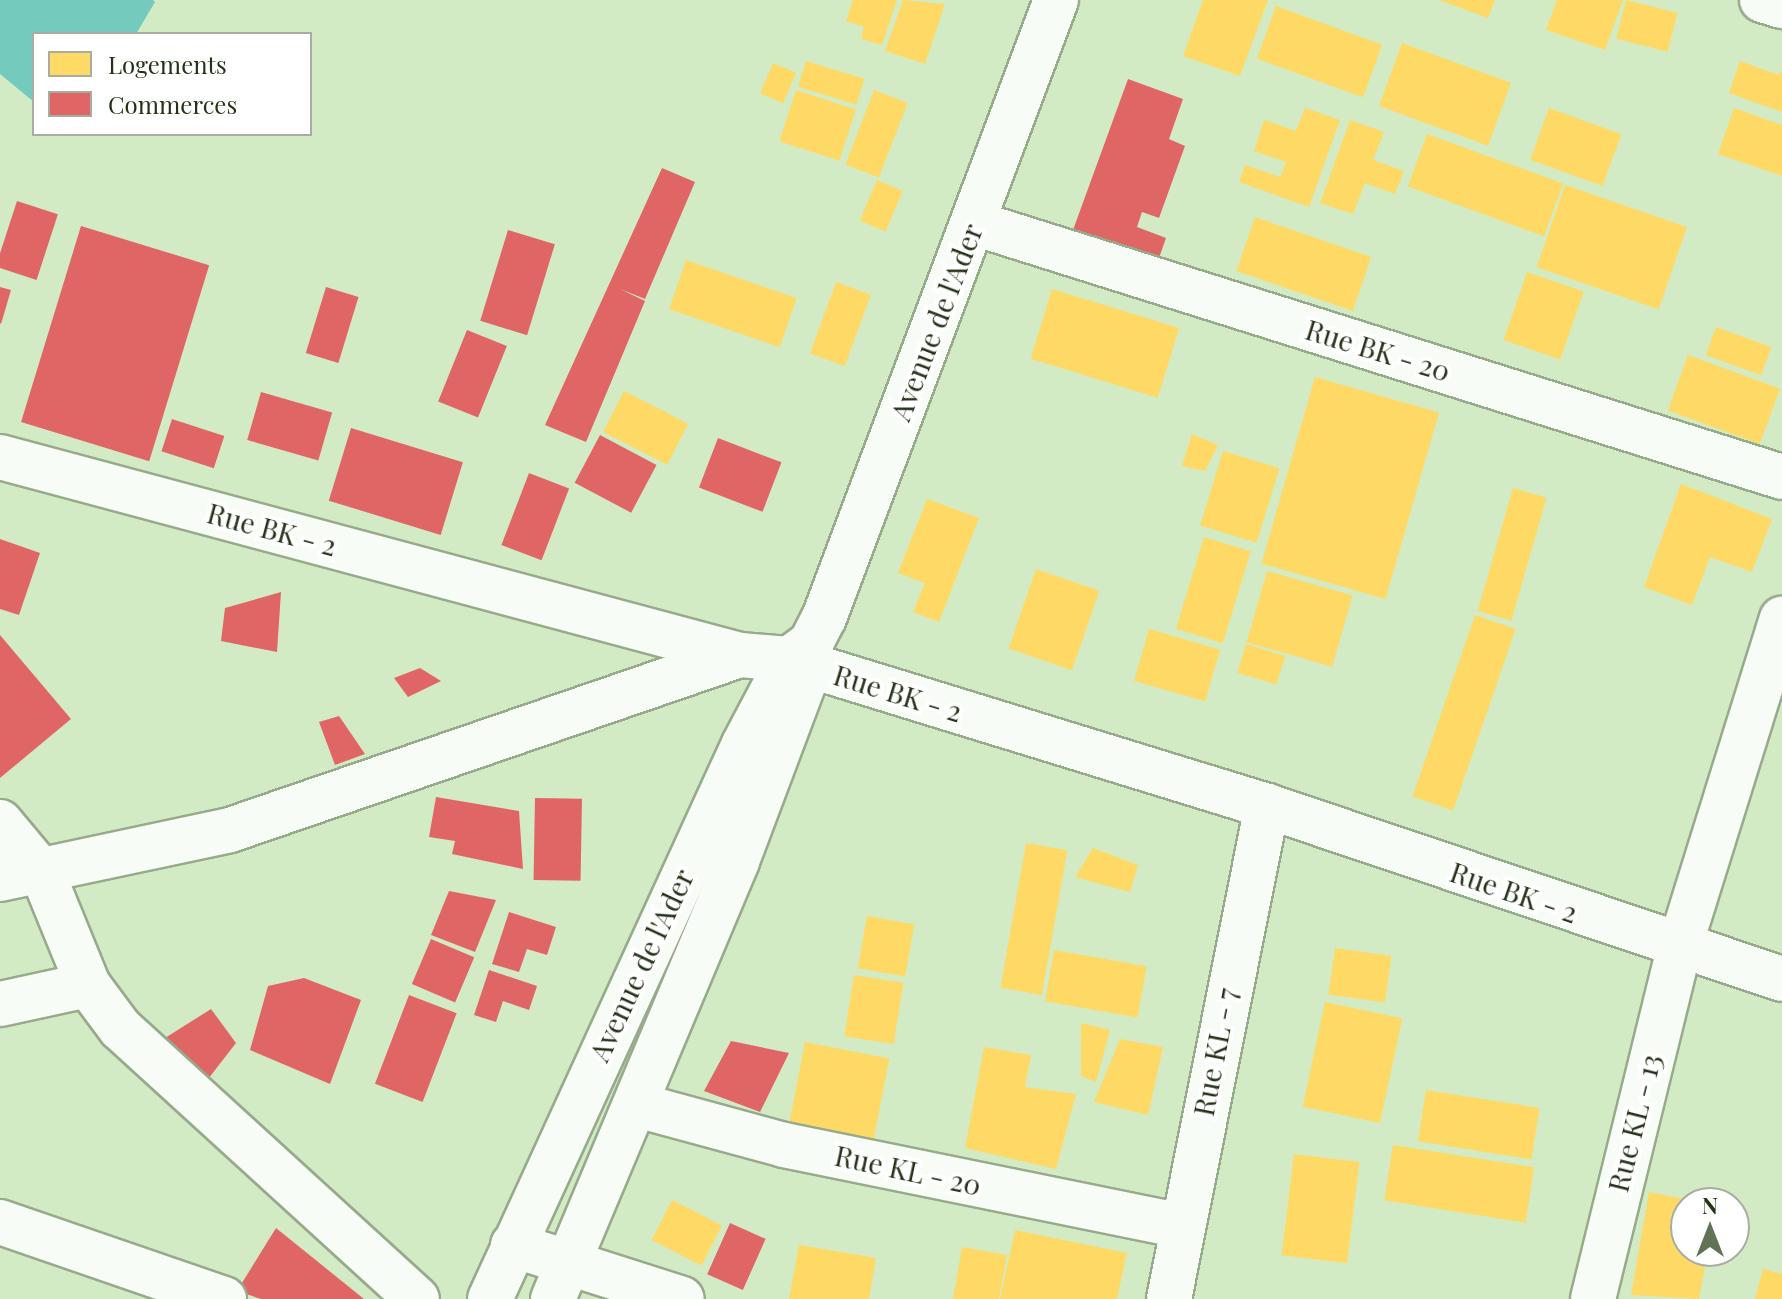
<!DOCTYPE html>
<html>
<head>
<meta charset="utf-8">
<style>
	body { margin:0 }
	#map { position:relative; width:1782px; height:1299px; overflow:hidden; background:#d3ebc4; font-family:"Playfair Display",serif }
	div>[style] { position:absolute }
	.water>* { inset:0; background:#74cabd }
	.homes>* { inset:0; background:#ffd966; transform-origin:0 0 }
	.shops>* { inset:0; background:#e06666; transform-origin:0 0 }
	.roads { filter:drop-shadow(2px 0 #97aa8b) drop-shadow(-2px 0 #97aa8b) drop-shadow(0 2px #97aa8b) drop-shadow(0 -2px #97aa8b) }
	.minor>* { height:44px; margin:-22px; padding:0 22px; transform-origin:22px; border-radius:22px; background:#f8fcf6 }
	.major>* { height:44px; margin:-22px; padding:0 22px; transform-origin:22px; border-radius:22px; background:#f8fcf6 }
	span { translate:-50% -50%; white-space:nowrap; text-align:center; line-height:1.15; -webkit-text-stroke:8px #fff; paint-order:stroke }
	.street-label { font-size:28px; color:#233318 }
	.legend { position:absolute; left:32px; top:32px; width:280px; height:104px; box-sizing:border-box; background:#fff; border:2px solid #a7ada3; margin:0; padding:10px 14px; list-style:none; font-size:24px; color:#233318 }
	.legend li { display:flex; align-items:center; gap:16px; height:40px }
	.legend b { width:40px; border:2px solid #a7ada3 }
	.north { position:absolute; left:1670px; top:1187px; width:80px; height:80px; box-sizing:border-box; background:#fff; border:2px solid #a7ada3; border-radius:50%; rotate:0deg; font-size:22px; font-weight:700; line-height:32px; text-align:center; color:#233318 }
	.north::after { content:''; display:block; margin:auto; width:28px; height:36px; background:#617354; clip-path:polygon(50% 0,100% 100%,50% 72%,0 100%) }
</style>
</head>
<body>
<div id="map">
	<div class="water">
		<i style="clip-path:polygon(0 0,153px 0,155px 2px,136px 34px,34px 34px,34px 102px,0 74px)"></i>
	</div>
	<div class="homes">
		<i style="clip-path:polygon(853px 0,897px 0,882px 45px,861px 39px,864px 27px,846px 21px)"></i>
		<i style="clip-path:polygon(903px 0,945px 4px,925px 64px,885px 51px)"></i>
		<i style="clip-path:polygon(1203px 0,1268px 0,1240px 76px,1183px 56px)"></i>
		<i style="clip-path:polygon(1439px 0,1495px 0,1488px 18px)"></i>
		<i style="clip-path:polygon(1557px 0,1623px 0,1605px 50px,1546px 30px)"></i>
		<i style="left:1626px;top:0;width:53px;height:40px;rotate:14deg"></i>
		<i style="left:1276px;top:6px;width:113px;height:56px;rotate:20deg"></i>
		<i style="left:1402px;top:43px;width:116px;height:67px;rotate:20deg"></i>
		<i style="left:806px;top:61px;width:61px;height:27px;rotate:17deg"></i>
		<i style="clip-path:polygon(1740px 61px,1779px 75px,1782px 69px,1782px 112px,1729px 93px)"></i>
		<i style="left:773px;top:63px;width:25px;height:33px;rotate:23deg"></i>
		<i style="left:796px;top:90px;width:63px;height:54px;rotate:18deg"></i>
		<i style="left:874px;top:90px;width:36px;height:80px;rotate:21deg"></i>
		<i style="clip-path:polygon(1305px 108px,1340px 120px,1309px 207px,1239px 182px,1245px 165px,1280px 177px,1286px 162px,1254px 151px,1264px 120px,1296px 131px)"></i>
		<i style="left:1549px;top:108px;width:77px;height:55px;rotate:20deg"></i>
		<i style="clip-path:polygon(1734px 108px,1782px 125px,1782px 176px,1718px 154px)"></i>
		<i style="clip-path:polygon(1350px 120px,1384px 132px,1373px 160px,1404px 171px,1395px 194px,1365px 183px,1353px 214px,1320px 203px)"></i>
		<i style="left:1427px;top:134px;width:145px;height:56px;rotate:20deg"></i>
		<i style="left:877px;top:180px;width:28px;height:44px;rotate:23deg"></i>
		<i style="left:1565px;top:185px;width:129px;height:87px;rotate:19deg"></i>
		<i style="left:1255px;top:217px;width:123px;height:57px;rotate:19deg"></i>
		<i style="left:686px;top:260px;width:117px;height:52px;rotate:19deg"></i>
		<i style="left:1527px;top:272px;width:60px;height:72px;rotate:19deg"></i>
		<i style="left:836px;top:282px;width:37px;height:76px;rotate:20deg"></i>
		<i style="left:1052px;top:289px;width:133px;height:73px;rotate:17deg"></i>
		<i style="left:1716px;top:327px;width:59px;height:30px;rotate:20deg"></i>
		<i style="left:1688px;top:355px;width:98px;height:59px;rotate:20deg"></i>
		<i style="left:1315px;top:377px;width:129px;height:194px;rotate:16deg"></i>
		<i style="left:624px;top:391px;width:72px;height:46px;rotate:27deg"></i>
		<i style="clip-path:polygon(1192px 434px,1218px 445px,1205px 471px,1182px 466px)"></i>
		<i style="left:1223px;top:451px;width:59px;height:78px;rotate:17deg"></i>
		<i style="clip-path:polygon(1681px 484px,1772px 519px,1752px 572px,1710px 557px,1692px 605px,1644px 587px)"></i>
		<i style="left:1513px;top:488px;width:35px;height:128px;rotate:16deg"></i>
		<i style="clip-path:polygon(927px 499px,979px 518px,939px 622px,913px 612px,925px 583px,898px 573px)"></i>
		<i style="left:1204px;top:537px;width:49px;height:96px;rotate:17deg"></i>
		<i style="left:1036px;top:569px;width:67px;height:84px;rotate:19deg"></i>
		<i style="left:1267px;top:571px;width:89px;height:74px;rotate:16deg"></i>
		<i style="left:1475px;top:615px;width:43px;height:192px;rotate:19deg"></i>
		<i style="left:1149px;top:629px;width:74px;height:54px;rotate:16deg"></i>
		<i style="left:1246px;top:644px;width:41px;height:30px;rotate:17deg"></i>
		<i style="left:1026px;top:843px;width:42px;height:147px;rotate:10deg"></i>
		<i style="clip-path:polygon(1093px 848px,1138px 865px,1130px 892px,1075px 877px)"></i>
		<i style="left:867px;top:916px;width:48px;height:53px;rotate:10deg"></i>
		<i style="left:1335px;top:948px;width:57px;height:47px;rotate:8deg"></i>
		<i style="left:1054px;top:950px;width:94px;height:52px;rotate:10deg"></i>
		<i style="left:854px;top:975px;width:50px;height:62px;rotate:9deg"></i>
		<i style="left:1325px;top:1002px;width:79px;height:107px;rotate:12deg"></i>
		<i style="clip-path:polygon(1081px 1023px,1110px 1030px,1096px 1082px,1081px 1076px)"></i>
		<i style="clip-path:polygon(1120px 1039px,1163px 1047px,1148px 1115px,1094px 1102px)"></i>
		<i style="left:805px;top:1042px;width:86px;height:84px;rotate:11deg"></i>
		<i style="clip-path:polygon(984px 1047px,1031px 1055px,1025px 1087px,1076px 1094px,1056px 1169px,965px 1148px)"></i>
		<i style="left:1426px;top:1090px;width:115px;height:52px;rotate:9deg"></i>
		<i style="left:1393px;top:1145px;width:143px;height:56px;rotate:9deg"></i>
		<i style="left:1294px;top:1154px;width:66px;height:102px;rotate:7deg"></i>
		<i style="clip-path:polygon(1649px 1192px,1699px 1202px,1686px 1203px,1686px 1251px,1708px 1251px,1699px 1299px,1631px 1295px)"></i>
		<i style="left:672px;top:1200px;width:56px;height:45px;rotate:27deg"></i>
		<i style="clip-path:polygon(1015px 1230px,1127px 1253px,1117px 1299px,1000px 1299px)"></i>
		<i style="clip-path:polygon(799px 1245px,876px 1258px,869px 1299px,789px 1299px)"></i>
		<i style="clip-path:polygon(962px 1247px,1007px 1255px,999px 1299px,953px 1299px)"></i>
		<i style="clip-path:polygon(1763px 1269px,1782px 1274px,1782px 1299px,1755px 1299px)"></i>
	</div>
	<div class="shops">
		<i style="clip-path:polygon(1128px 79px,1183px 99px,1169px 139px,1185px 146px,1159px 218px,1142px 212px,1137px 227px,1166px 238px,1158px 261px,1073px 230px)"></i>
		<i style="clip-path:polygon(662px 168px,695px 182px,645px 299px,620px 289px,645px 301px,586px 442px,545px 425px)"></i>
		<i style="left:17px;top:201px;width:43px;height:69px;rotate:18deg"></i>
		<i style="left:81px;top:226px;width:134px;height:205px;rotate:17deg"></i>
		<i style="left:508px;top:230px;width:49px;height:95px;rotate:17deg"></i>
		<i style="clip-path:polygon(0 287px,11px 290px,1px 324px,0 323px)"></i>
		<i style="left:326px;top:287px;width:34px;height:69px;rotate:17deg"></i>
		<i style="left:467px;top:330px;width:43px;height:77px;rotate:22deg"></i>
		<i style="left:261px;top:392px;width:74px;height:50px;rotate:16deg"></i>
		<i style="left:172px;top:419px;width:55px;height:34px;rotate:18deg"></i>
		<i style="left:351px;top:428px;width:117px;height:76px;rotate:17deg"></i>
		<i style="left:600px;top:435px;width:64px;height:54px;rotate:28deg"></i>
		<i style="left:718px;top:438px;width:68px;height:53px;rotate:21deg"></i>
		<i style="left:529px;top:473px;width:43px;height:77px;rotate:21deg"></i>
		<i style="clip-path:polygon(0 539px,40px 553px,19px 615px,0 609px)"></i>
		<i style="clip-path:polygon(281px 592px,277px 652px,221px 641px,225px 608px)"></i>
		<i style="clip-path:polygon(0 635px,71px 719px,0 778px)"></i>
		<i style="clip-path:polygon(420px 668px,441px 681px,408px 697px,394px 678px)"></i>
		<i style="clip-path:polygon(339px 716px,365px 754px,335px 765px,319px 722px)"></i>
		<i style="clip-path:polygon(436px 797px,519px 811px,523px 869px,452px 854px,455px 841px,429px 837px)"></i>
		<i style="left:535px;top:798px;width:47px;height:82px;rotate:1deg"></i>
		<i style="clip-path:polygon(449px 891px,496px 900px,475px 952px,431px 935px)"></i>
		<i style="clip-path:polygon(509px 912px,556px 927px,547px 955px,527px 949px,519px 972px,492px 964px)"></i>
		<i style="left:431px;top:939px;width:47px;height:49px;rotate:23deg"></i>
		<i style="clip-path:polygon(489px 970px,537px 986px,529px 1010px,503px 1001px,496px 1022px,474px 1015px)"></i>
		<i style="clip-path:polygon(304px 978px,361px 1000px,330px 1084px,250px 1050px,268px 986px)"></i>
		<i style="left:409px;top:995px;width:51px;height:95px;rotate:21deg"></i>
		<i style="clip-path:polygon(211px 1009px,236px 1043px,205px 1083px,165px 1038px)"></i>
		<i style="clip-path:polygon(731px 1041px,789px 1053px,760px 1112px,704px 1091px)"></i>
		<i style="left:730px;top:1223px;width:39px;height:56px;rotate:24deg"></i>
		<i style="clip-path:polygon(276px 1228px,364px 1299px,261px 1299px,237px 1291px)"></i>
	</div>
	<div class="roads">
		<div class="minor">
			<i style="left:1762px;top:0;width:21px;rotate:17deg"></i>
			<i style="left:974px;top:223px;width:847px;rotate:17.45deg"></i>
			<i style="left:0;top:457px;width:766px;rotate:14.98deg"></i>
			<i style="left:740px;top:655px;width:49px;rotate:4.7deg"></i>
			<i style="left:789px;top:659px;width:500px;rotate:17.09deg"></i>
			<i style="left:1267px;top:806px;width:543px;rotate:18.57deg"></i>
			<i style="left:0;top:822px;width:65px;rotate:50deg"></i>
			<i style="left:42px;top:872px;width:122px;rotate:67.8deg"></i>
			<i style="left:88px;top:985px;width:54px;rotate:53.3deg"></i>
			<i style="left:120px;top:1028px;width:402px;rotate:42.4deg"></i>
			<i style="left:0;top:879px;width:235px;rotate:-12deg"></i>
			<i style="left:230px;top:830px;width:539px;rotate:-18.94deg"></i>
			<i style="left:0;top:1004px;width:90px;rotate:-12.2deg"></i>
			<i style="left:637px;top:1105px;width:152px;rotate:15.2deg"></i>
			<i style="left:784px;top:1145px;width:406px;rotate:11.5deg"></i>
			<i style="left:0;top:1222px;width:237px;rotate:19deg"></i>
			<i style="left:513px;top:1245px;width:177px;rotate:17.7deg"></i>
			<i style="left:1169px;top:1299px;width:503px;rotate:-78.76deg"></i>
			<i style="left:1593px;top:1299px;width:360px;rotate:-76.2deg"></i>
			<i style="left:1679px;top:949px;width:346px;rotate:-72.7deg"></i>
		</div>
		<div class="major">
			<i style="left:490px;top:1299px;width:610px;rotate:-65.41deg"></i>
			<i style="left:744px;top:744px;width:96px;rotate:-62.1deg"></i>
			<i style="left:789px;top:659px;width:27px;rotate:-36deg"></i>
			<i style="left:811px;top:643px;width:28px;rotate:-63deg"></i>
			<i style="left:824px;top:618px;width:660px;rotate:-69.42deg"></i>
			<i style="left:553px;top:1299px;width:475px;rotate:-67.2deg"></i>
			<i style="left:737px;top:861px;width:214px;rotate:-69.4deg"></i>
		</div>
	</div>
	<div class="street-label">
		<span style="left:936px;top:322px;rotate:-69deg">Avenue de l'Ader</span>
		<span style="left:1378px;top:350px;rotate:17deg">Rue BK - 20</span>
		<span style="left:272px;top:529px;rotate:15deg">Rue BK - 2</span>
		<span style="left:898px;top:693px;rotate:17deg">Rue BK - 2</span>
		<span style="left:1514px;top:892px;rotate:19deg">Rue BK - 2</span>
		<span style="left:641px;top:965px;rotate:-65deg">Avenue de l'Ader</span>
		<span style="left:1215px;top:1052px;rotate:-79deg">Rue KL - 7</span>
		<span style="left:1634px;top:1123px;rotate:-76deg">Rue KL - 13</span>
		<span style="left:908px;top:1170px;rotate:12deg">Rue KL - 20</span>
	</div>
	<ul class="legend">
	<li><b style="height:22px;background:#ffd966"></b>Logements</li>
	<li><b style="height:22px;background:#e06666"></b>Commerces</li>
	</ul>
	<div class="north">N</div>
</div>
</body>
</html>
